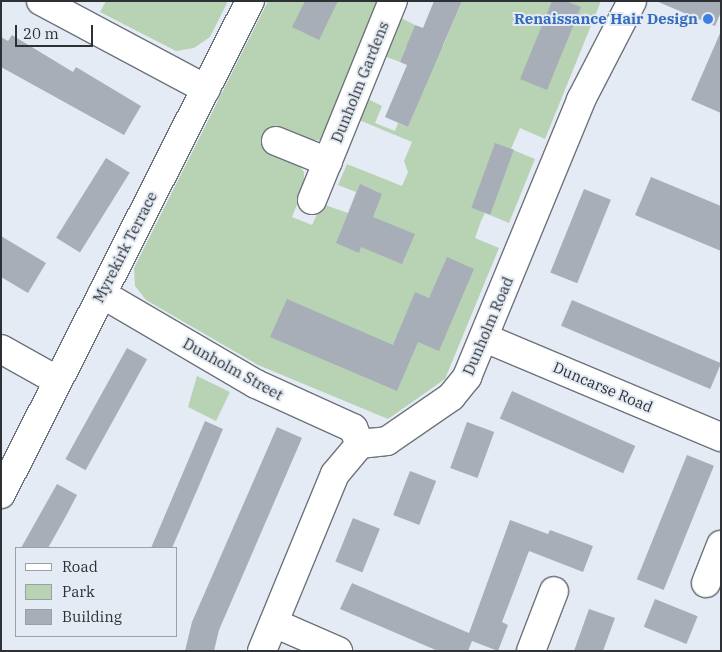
<!DOCTYPE html>
<html>
<head>
<meta charset="utf-8">
<style>
	body { margin:0 }
	#map { position:relative; width:722px; height:652px; overflow:hidden; background:#e4ebf4; font-family:"IBM Plex Serif",serif }
	div>[style] { position:absolute }
	.green>* { inset:0; background:#b8d3b3 }
	.building>* { inset:0; background:#a8aeb8; transform-origin:0 0 }
	.roads { filter:drop-shadow(1px 0 #6d737c) drop-shadow(-1px 0 #6d737c) drop-shadow(0 1px #6d737c) drop-shadow(0 -1px #6d737c) }
	.minor>* { height:28px; margin:-14px; padding:0 14px; transform-origin:14px; border-radius:14px; background:#fff }
	.dots>* { width:14px; height:14px; translate:-50% -50%; box-sizing:border-box; border:2px solid #e4ebf4; border-radius:50% }
	span { translate:-50% -50%; white-space:nowrap; text-align:center; line-height:1.15; -webkit-text-stroke:4px #e4ebf4; paint-order:stroke }
	.shop-label { font-size:15px; color:#366cbe; font-weight:700 }
	.right { translate:-100% -50%; text-align:right }
	.street-label { font-size:15px; color:#2d3034 }
	.frame { position:absolute; inset:0; border:2px solid #2d3034; pointer-events:none }
	.legend { position:absolute; left:15px; top:547px; width:162px; height:90px; box-sizing:border-box; background:#e4ebf4; border:1px solid #9ba0a7; margin:0; padding:6px 9px; list-style:none; font-size:15px; color:#2d3034 }
	.legend li { display:flex; align-items:center; gap:10px; height:25px }
	.legend b { width:25px; border:1px solid #9ba0a7 }
	.scale { position:absolute; left:15px; top:25px; width:78px; height:22px; box-sizing:border-box; border:2px solid #2d3034; border-top:0; padding-left:6px; font-size:15px; line-height:18px; white-space:nowrap; color:#2d3034; -webkit-text-stroke:4px #e4ebf4; paint-order:stroke }
</style>
</head>
<body>
<div id="map">
	<div class="green">
		<i style="clip-path:polygon(106px 1px,227px 1px,227px 3px,210px 37px,194px 48px,176px 51px,100px 12px)"></i>
		<i style="clip-path:polygon(268px 1px,383px 1px,330px 131px,320px 140px,307px 141px,297px 162px,304px 172px,304px 187px,292px 217px,312px 225px,322px 204px,348px 213px,356px 192px,338px 185px,347px 164px,402px 186px,408px 172px,404px 161px,412px 142px,359px 120px,368px 99px,382px 106px,375px 123px,395px 131px,398px 123px,408px 127px,433px 67px,406px 47px,400px 62px,384px 56px,401px 18px,415px 25px,409px 41px,443px 46px,462px 1px,601px 1px,545px 139px,520px 128px,511px 149px,535px 159px,509px 223px,485px 213px,481px 221px,475px 238px,499px 248px,445px 379px,388px 419px,258px 365px,146px 300px,135px 286px,134px 268px)"></i>
		<i style="clip-path:polygon(197px 376px,230px 392px,216px 421px,188px 407px)"></i>
	</div>
	<div class="building">
		<i style="clip-path:polygon(305px 1px,338px 1px,319px 40px,292px 27px)"></i>
		<i style="clip-path:polygon(434px 1px,462px 1px,408px 127px,385px 117px,407px 65px,400px 62px,415px 25px,423px 28px)"></i>
		<i style="clip-path:polygon(552px 1px,566px 1px,581px 7px,547px 90px,520px 79px)"></i>
		<i style="clip-path:polygon(656px 1px,721px 1px,721px 12px,715px 26px)"></i>
		<i style="clip-path:polygon(721px 31px,721px 113px,691px 100px)"></i>
		<i style="clip-path:polygon(12px 35px,73px 72px,76px 67px,141px 106px,124px 135px,1px 67px,1px 37px,8px 41px)"></i>
		<i style="left:495px;top:143px;width:20px;height:69px;rotate:20deg"></i>
		<i style="left:106px;top:158px;width:28px;height:94px;rotate:32deg"></i>
		<i style="clip-path:polygon(651px 177px,721px 206px,721px 251px,635px 215px)"></i>
		<i style="clip-path:polygon(360px 184px,382px 194px,373px 217px,415px 234px,402px 264px,361px 247px,359px 253px,336px 243px)"></i>
		<i style="left:584px;top:189px;width:29px;height:90px;rotate:22deg"></i>
		<i style="clip-path:polygon(1px 236px,46px 263px,28px 293px,1px 277px)"></i>
		<i style="clip-path:polygon(447px 257px,474px 269px,439px 351px,418px 342px,397px 391px,270px 337px,287px 299px,393px 345px,415px 292px,429px 298px)"></i>
		<i style="left:572px;top:300px;width:162px;height:28px;rotate:23deg"></i>
		<i style="left:127px;top:348px;width:23px;height:127px;rotate:29deg"></i>
		<i style="left:512px;top:391px;width:135px;height:30px;rotate:24deg"></i>
		<i style="clip-path:polygon(205px 421px,223px 429px,198px 488px,172px 548px,151px 548px)"></i>
		<i style="left:467px;top:422px;width:29px;height:49px;rotate:20deg"></i>
		<i style="clip-path:polygon(277px 427px,302px 438px,219px 630px,214px 651px,185px 651px,192px 622px)"></i>
		<i style="left:687px;top:455px;width:29px;height:134px;rotate:22deg"></i>
		<i style="left:410px;top:471px;width:28px;height:47px;rotate:21deg"></i>
		<i style="clip-path:polygon(57px 484px,77px 495px,66px 516px,48px 548px,21px 548px)"></i>
		<i style="left:353px;top:518px;width:29px;height:47px;rotate:22deg"></i>
		<i style="clip-path:polygon(510px 520px,548px 534px,550px 530px,593px 546px,583px 572px,529px 551px,502px 622px,508px 625px,498px 651px,472px 641px,468px 651px,438px 651px,340px 609px,352px 583px,469px 633px)"></i>
		<i style="left:655px;top:599px;width:46px;height:30px;rotate:22deg"></i>
		<i style="clip-path:polygon(589px 609px,615px 618px,603px 651px,574px 651px)"></i>
	</div>
	<div class="roads">
		<div class="minor">
			<i style="left:41px;top:1px;width:187px;rotate:28.1deg"></i>
			<i style="left:276px;top:141px;width:56px;rotate:22deg"></i>
			<i style="left:312px;top:200px;width:215px;rotate:-67.9deg"></i>
			<i style="left:102px;top:294px;width:178px;rotate:30.3deg"></i>
			<i style="left:256px;top:384px;width:107px;rotate:24.4deg"></i>
			<i style="left:353px;top:428px;width:17px;rotate:66deg"></i>
			<i style="left:485px;top:338px;width:256px;rotate:22.8deg"></i>
			<i style="left:1px;top:349px;width:65px;rotate:29.3deg"></i>
			<i style="left:1px;top:494px;width:552px;rotate:-63.2deg"></i>
			<i style="left:706px;top:583px;width:41px;rotate:-68.5deg"></i>
			<i style="left:274px;top:623px;width:70px;rotate:23.6deg"></i>
			<i style="left:262px;top:651px;width:191px;rotate:-67.6deg"></i>
			<i style="left:335px;top:474px;width:39px;rotate:-50deg"></i>
			<i style="left:360px;top:444px;width:27px;rotate:-6deg"></i>
			<i style="left:387px;top:441px;width:78px;rotate:-34.5deg"></i>
			<i style="left:451px;top:397px;width:26px;rotate:-51deg"></i>
			<i style="left:467px;top:377px;width:300px;rotate:-67.6deg"></i>
			<i style="left:581px;top:100px;width:111px;rotate:-62.7deg"></i>
			<i style="left:531px;top:651px;width:64px;rotate:-69deg"></i>
		</div>
	</div>
	<div class="dots">
		<i style="left:708px;top:19px;background:#3f7fe0"></i>
	</div>
	<div class="shop-label">
		<span class="right" style="left:698px;top:19px">Renaissance Hair Design</span>
	</div>
	<div class="street-label">
		<span style="left:360px;top:82px;rotate:-68deg">Dunholm Gardens</span>
		<span style="left:125px;top:247px;rotate:-63deg">Myrekirk Terrace</span>
		<span style="left:488px;top:326px;rotate:-67deg">Dunholm Road</span>
		<span style="left:233px;top:369px;rotate:29deg">Dunholm Street</span>
		<span style="left:603px;top:387px;rotate:23deg">Duncarse Road</span>
	</div>
	<div class="frame"></div>
	<ul class="legend">
	<li><b style="height:6px;background:#fff"></b>Road</li>
	<li><b style="height:14px;background:#b8d3b3"></b>Park</li>
	<li><b style="height:14px;background:#a8aeb8"></b>Building</li>
	</ul>
	<div class="scale">20 m</div>
</div>
</body>
</html>
